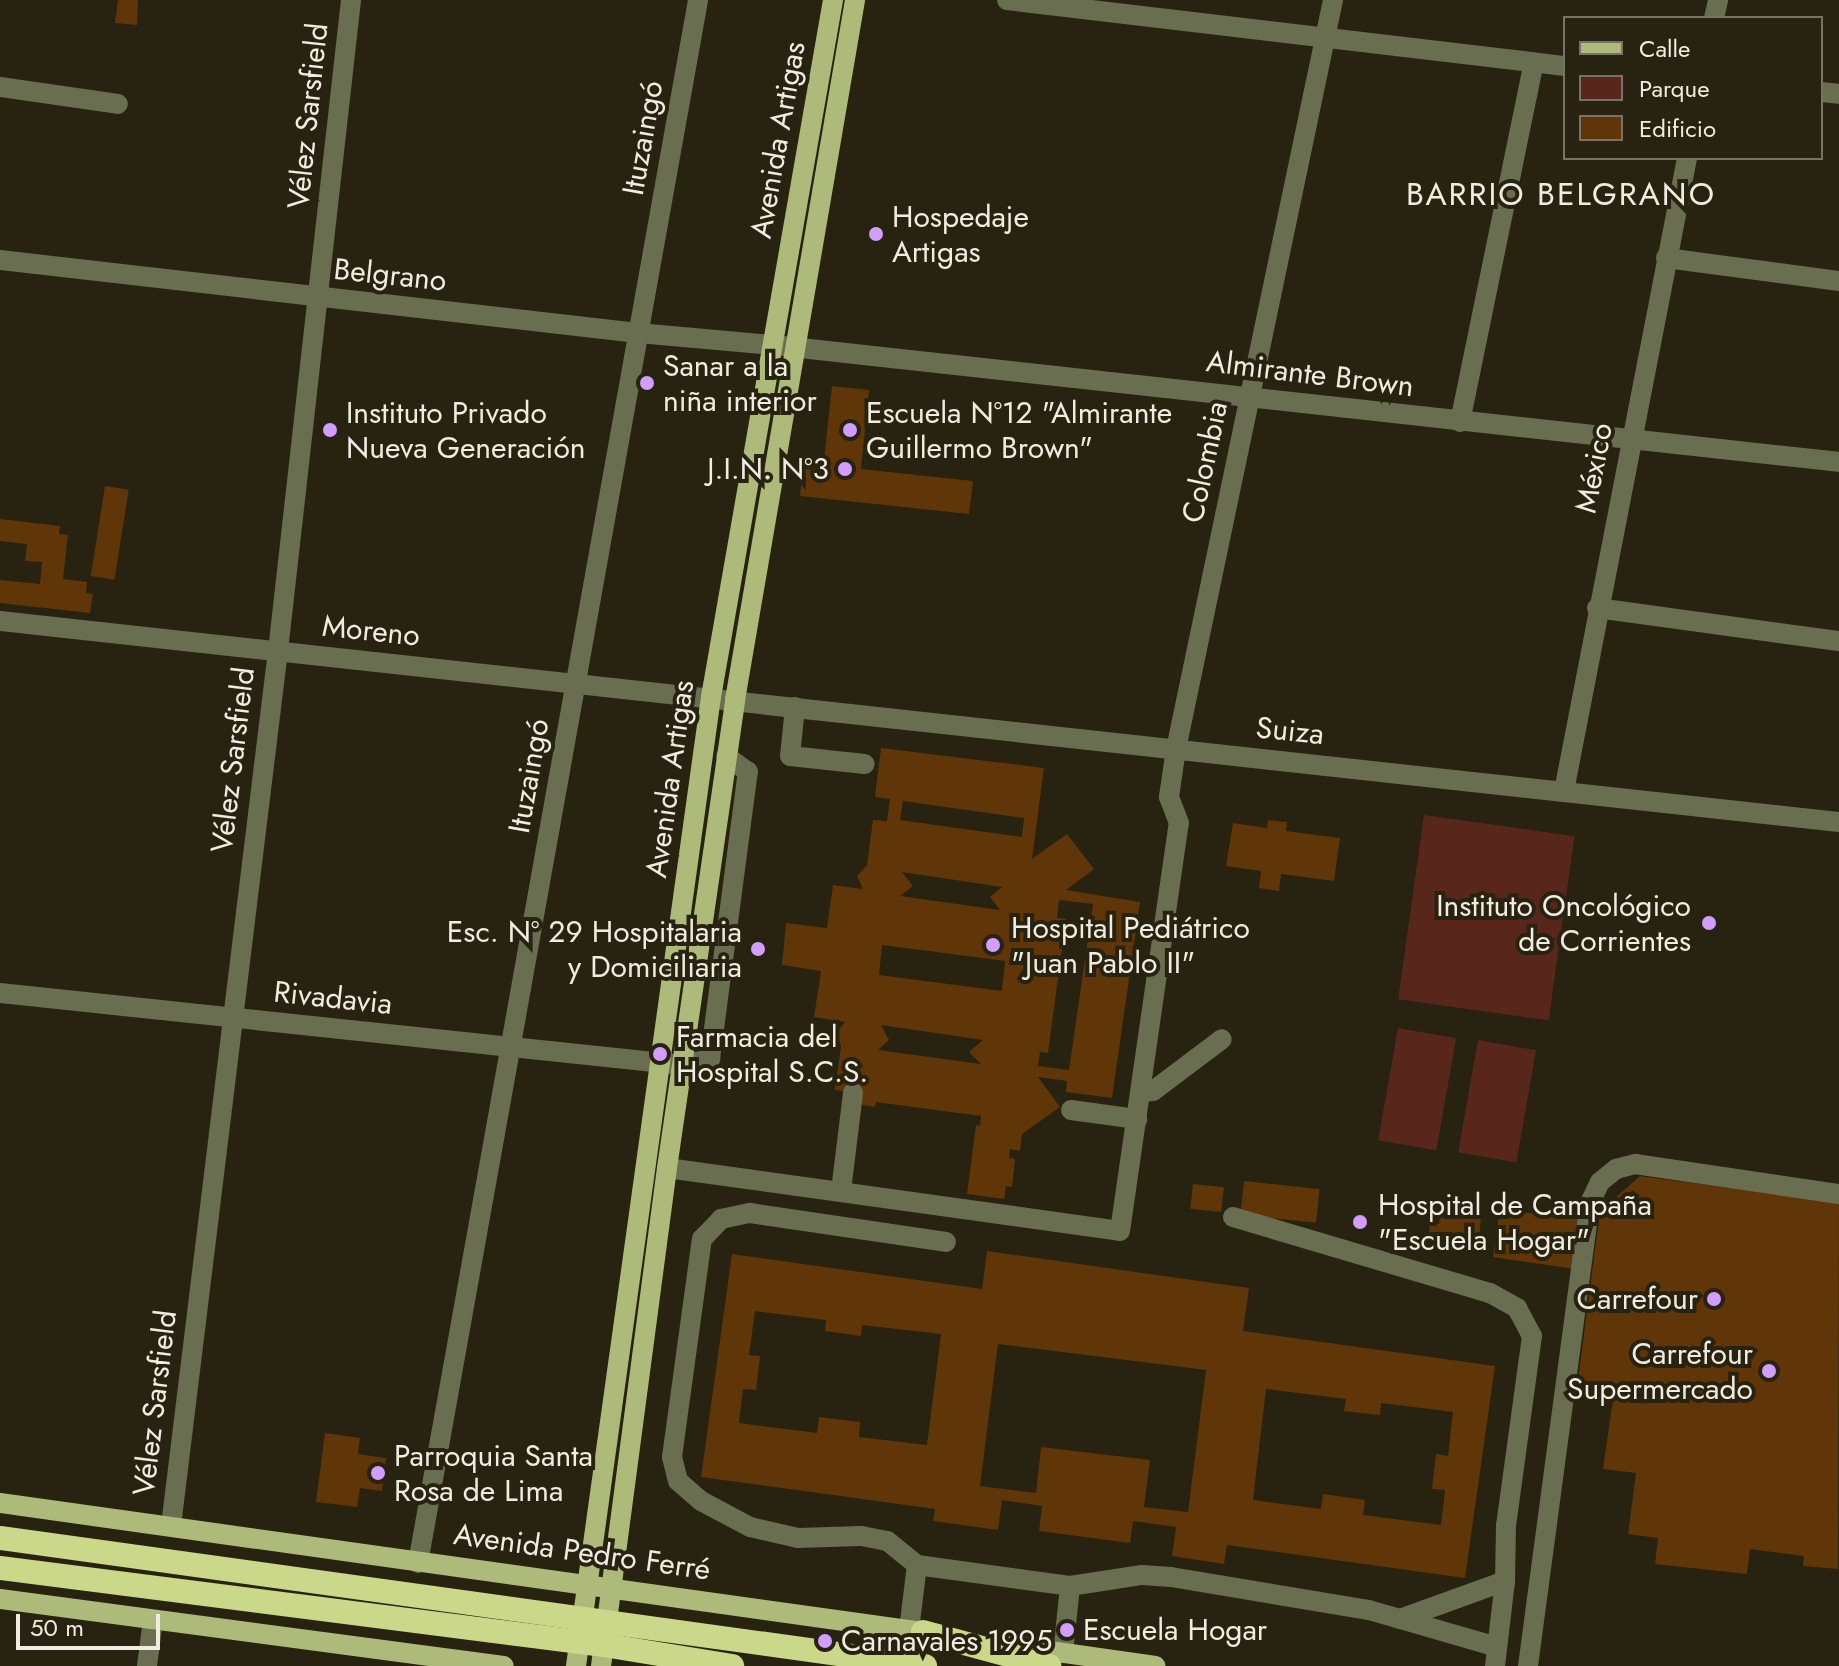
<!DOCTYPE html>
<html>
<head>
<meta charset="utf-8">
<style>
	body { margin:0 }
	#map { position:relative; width:1839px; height:1666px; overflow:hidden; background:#282210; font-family:Jost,sans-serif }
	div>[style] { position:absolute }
	.green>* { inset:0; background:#59261c; transform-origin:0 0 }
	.building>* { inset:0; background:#603507; transform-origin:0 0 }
	.minor>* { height:20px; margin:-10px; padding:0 10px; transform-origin:10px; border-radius:10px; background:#686e4f }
	.major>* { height:20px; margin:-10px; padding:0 10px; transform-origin:10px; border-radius:10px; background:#aeba79 }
	.highway>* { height:24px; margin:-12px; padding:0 12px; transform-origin:12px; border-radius:12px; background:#cbd889 }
	.dots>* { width:22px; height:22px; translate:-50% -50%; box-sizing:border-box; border:4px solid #282210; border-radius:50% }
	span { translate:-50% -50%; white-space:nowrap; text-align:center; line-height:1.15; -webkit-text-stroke:8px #282210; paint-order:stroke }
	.street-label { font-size:30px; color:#f0ece1 }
	.poi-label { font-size:30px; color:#f0ece1 }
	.left { translate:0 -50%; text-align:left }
	.right { translate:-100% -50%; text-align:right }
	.neighbourhood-label { font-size:32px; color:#f0ece1; letter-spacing:2px }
	.legend { position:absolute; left:1563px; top:16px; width:260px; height:144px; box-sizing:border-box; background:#282210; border:2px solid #787364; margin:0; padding:10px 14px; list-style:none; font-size:24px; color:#f0ece1 }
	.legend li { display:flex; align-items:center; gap:16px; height:40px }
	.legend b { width:40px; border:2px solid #787364 }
	.scale { position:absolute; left:16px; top:1614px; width:144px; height:36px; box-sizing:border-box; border:4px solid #f0ece1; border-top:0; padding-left:10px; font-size:24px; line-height:28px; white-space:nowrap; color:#f0ece1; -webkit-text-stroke:6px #282210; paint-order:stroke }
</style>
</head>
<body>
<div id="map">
	<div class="green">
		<i style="left:1424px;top:815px;width:152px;height:186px;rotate:8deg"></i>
		<i style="left:1398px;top:1028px;width:59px;height:114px;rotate:10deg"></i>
		<i style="left:1478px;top:1040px;width:59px;height:114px;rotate:10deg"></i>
	</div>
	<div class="building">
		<i style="clip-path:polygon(118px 0,138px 0,137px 25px,115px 23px)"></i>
		<i style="clip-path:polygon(832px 386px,869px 390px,861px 469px,973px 481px,969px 514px,800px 496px,803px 468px,823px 469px)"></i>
		<i style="left:105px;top:486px;width:24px;height:91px;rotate:9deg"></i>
		<i style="clip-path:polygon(0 519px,60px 526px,59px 534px,68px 535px,63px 579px,87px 582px,86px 593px,93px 594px,90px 613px,0 603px,0 580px,40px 584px,42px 562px,25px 561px,27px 544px,0 541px)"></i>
		<i style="clip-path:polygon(evenodd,881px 748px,1044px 768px,1032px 859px,1067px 834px,1094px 869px,1066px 890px,1140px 902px,1112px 1098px,1066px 1092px,1067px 1081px,1038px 1077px,1060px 1107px,1022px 1134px,1020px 1151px,1010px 1149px,1009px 1158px,1015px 1159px,1012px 1187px,1006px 1186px,1004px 1199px,967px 1194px,976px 1125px,980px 1126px,981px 1116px,876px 1102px,875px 1107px,856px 1104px,857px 1093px,835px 1090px,841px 1046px,836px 1033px,845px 1022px,814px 1017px,821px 971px,782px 965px,786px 923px,827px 928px,833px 885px,863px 889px,857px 876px,867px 865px,873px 820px,887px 821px,890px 799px,875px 797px,881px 748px,903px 801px,1024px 818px,1022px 837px,900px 820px,903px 801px,881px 748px,902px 872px,1002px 887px,990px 897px,1000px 910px,900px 896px,913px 886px,902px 872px,881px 748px,1059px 900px,1093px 904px,1069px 1070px,1038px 1066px,1040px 1052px,1048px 1053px,1066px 919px,1057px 918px,1059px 900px,881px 748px,882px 945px,1005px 961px,1002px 991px,879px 975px,882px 945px,881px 748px,881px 1025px,983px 1040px,969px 1052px,981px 1064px,878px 1050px,889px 1040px,881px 1025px)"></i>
		<i style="clip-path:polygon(1268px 820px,1287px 822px,1286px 831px,1340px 838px,1334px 881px,1281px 874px,1279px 891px,1259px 888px,1261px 871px,1226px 866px,1233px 823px,1267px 828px)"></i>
		<i style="clip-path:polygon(1640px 1176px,1839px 1203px,1838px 1569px,1803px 1566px,1804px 1556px,1750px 1549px,1747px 1574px,1655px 1564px,1658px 1538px,1628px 1534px,1636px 1473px,1603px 1469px,1614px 1392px,1577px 1388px,1600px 1211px)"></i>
		<i style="left:1244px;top:1181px;width:76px;height:34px;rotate:6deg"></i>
		<i style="left:1193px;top:1184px;width:31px;height:25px;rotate:6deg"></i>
		<i style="clip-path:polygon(1563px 1199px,1584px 1202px,1574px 1269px,1493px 1257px,1500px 1209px,1560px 1217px)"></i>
		<i style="clip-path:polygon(1440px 1214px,1481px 1218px,1478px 1248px,1436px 1244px,1438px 1233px,1429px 1232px,1430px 1223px,1439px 1224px)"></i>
		<i style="clip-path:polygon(evenodd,987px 1251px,1249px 1288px,1243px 1331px,1495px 1366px,1465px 1578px,1227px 1545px,1224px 1564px,1172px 1556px,1176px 1527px,1133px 1521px,1130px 1543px,1039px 1531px,1042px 1506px,1002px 1500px,998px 1530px,933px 1521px,935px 1509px,701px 1477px,732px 1254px,982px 1289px,987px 1251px,755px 1311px,826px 1320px,825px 1331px,861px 1336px,862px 1325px,941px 1334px,927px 1445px,859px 1437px,860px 1422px,819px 1417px,817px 1433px,739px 1423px,743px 1389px,756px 1390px,760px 1356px,749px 1355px,755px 1311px,987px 1251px,998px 1344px,1206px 1370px,1188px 1512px,1144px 1507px,1150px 1460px,1041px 1447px,1036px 1493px,980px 1486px,998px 1344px,987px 1251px,1266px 1389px,1346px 1399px,1344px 1411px,1380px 1415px,1381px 1403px,1453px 1412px,1448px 1456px,1436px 1454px,1432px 1489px,1445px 1490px,1441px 1525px,1363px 1515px,1365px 1500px,1323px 1494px,1321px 1509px,1253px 1500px,1266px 1389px)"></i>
		<i style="clip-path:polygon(325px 1433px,360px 1438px,358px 1454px,386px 1458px,382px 1491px,360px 1488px,357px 1507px,316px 1502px)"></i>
	</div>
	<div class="minor">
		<i style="left:1007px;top:0;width:562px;rotate:6.75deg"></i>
		<i style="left:1714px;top:18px;width:18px;rotate:-77deg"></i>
		<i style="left:0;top:87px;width:119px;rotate:8.2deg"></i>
		<i style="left:1821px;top:92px;width:18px;rotate:6deg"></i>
		<i style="left:1666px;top:258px;width:175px;rotate:7.6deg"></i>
		<i style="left:0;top:260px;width:642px;rotate:6.53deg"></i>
		<i style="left:638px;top:333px;width:136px;rotate:5.1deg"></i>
		<i style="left:773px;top:345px;width:1072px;rotate:6.26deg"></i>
		<i style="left:1460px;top:422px;width:367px;rotate:-78.4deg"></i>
		<i style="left:1597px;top:608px;width:244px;rotate:7.8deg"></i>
		<i style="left:0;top:621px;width:1850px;rotate:6.24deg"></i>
		<i style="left:795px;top:707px;width:49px;rotate:95.8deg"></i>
		<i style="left:790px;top:756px;width:75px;rotate:6.1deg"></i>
		<i style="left:1564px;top:791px;width:645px;rotate:-79deg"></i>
		<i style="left:0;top:993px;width:686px;rotate:6.03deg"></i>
		<i style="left:682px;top:1065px;width:29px;rotate:-12deg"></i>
		<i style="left:710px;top:1059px;width:290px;rotate:-82.5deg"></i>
		<i style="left:748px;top:772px;width:27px;rotate:-144deg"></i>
		<i style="left:1140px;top:1092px;width:13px;rotate:-4deg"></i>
		<i style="left:1153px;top:1091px;width:86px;rotate:-37deg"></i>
		<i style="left:1071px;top:1110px;width:67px;rotate:7.8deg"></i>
		<i style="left:667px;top:1168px;width:457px;rotate:7.9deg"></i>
		<i style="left:1120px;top:1231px;width:412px;rotate:-81.8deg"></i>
		<i style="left:1179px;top:823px;width:28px;rotate:-111deg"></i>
		<i style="left:1169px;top:797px;width:49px;rotate:-81.7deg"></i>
		<i style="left:1176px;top:749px;width:765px;rotate:-78.16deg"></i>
		<i style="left:841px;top:1191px;width:99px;rotate:-83deg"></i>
		<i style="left:1233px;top:1217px;width:268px;rotate:16.5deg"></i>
		<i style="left:1490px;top:1293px;width:31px;rotate:29deg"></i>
		<i style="left:1517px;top:1308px;width:32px;rotate:62deg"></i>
		<i style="left:1532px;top:1336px;width:191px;rotate:97.8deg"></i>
		<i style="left:1506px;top:1525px;width:56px;rotate:91deg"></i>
		<i style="left:1505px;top:1581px;width:86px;rotate:96.7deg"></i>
		<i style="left:171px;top:1526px;width:882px;rotate:-83.03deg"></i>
		<i style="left:278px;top:651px;width:655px;rotate:-83.6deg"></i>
		<i style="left:418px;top:1563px;width:1588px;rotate:-79.84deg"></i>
		<i style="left:917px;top:1565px;width:38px;rotate:-141deg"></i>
		<i style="left:887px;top:1541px;width:26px;rotate:-169deg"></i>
		<i style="left:861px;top:1536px;width:63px;rotate:178.2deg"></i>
		<i style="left:798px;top:1538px;width:49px;rotate:-167.1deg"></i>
		<i style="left:750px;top:1527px;width:55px;rotate:-152deg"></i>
		<i style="left:701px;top:1501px;width:30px;rotate:-139deg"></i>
		<i style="left:678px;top:1481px;width:25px;rotate:-104deg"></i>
		<i style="left:672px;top:1457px;width:220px;rotate:-82.2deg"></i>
		<i style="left:702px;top:1239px;width:28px;rotate:-46deg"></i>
		<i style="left:721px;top:1219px;width:30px;rotate:-12deg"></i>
		<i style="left:750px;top:1213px;width:198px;rotate:8.4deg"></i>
		<i style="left:1400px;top:1619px;width:112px;rotate:-19.9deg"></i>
		<i style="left:909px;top:1630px;width:65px;rotate:-83deg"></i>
		<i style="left:917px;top:1565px;width:154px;rotate:7.8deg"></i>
		<i style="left:1070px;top:1586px;width:73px;rotate:-8.7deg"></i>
		<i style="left:1142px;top:1575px;width:29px;rotate:4deg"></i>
		<i style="left:1171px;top:1577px;width:201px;rotate:9.5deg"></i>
		<i style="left:1369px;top:1610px;width:133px;rotate:16.1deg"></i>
		<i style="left:1063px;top:1653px;width:67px;rotate:-84deg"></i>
		<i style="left:147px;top:1666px;width:46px;rotate:-82.6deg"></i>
		<i style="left:1528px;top:1666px;width:467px;rotate:-82.4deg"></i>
		<i style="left:1590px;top:1203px;width:23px;rotate:-65deg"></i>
		<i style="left:1600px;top:1182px;width:21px;rotate:-39deg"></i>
		<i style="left:1616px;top:1169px;width:20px;rotate:-15deg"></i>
		<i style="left:1635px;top:1164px;width:206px;rotate:8.4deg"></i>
	</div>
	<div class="major">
		<i style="left:0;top:1503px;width:946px;rotate:7.96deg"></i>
		<i style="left:0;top:1599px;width:508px;rotate:7.57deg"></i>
		<i style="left:1001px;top:1644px;width:156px;rotate:8.1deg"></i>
		<i style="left:576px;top:1666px;width:978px;rotate:-82.07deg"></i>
		<i style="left:711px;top:697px;width:708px;rotate:-80.07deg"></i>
		<i style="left:601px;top:1666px;width:502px;rotate:-82.45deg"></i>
		<i style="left:667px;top:1168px;width:473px;rotate:-81.7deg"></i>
		<i style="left:735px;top:700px;width:710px;rotate:-80.27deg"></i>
	</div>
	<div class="highway">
		<i style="left:0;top:1538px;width:934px;rotate:7.88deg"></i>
		<i style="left:0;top:1568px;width:609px;rotate:7.27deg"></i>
		<i style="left:604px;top:1645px;width:130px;rotate:9.3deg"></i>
		<i style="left:923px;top:1632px;width:131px;rotate:15.1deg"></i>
	</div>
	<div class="dots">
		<i style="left:876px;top:234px;background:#d19dfe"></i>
		<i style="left:647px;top:383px;background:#d19dfe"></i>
		<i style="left:330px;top:430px;background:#d19dfe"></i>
		<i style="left:850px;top:430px;background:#d19dfe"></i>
		<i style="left:845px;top:469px;background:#d19dfe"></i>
		<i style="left:1709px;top:923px;background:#d19dfe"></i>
		<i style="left:993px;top:945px;background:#d19dfe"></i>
		<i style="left:758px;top:949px;background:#d19dfe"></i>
		<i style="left:660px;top:1054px;background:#d19dfe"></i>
		<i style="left:1360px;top:1222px;background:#d19dfe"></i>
		<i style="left:1714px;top:1299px;background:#d19dfe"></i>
		<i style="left:1769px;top:1371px;background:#d19dfe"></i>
		<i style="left:378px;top:1473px;background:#d19dfe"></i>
		<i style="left:1067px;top:1630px;background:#d19dfe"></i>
		<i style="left:825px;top:1641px;background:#d19dfe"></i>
	</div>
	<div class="street-label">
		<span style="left:308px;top:116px;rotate:-84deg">Vélez Sarsfield</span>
		<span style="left:643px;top:138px;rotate:-80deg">Ituzaingó</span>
		<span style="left:778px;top:140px;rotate:-80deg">Avenida Artigas</span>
		<span style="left:390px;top:275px;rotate:6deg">Belgrano</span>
		<span style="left:1310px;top:374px;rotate:7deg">Almirante Brown</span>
		<span style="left:1205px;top:462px;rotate:-78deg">Colombia</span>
		<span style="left:1594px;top:468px;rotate:-79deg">México</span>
		<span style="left:371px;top:631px;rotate:6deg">Moreno</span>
		<span style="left:1290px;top:731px;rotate:6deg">Suiza</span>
		<span style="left:233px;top:760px;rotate:-83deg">Vélez Sarsfield</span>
		<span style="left:529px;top:776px;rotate:-80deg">Ituzaingó</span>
		<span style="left:670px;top:779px;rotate:-82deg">Avenida Artigas</span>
		<span style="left:333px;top:998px;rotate:6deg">Rivadavia</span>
		<span style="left:155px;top:1403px;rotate:-83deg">Vélez Sarsfield</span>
		<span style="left:582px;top:1552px;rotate:8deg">Avenida Pedro Ferré</span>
	</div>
	<div class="poi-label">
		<span class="left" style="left:892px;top:234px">Hospedaje<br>Artigas</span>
		<span class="left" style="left:663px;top:383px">Sanar a la<br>niña interior</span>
		<span class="left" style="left:346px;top:430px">Instituto Privado<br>Nueva Generación</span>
		<span class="left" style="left:866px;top:430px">Escuela Nº12 "Almirante<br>Guillermo Brown"</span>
		<span class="right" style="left:829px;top:469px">J.I.N. Nº3</span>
		<span class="right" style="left:1691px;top:923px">Instituto Oncológico<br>de Corrientes</span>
		<span class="left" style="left:1011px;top:945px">Hospital Pediátrico<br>"Juan Pablo II"</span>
		<span class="right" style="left:742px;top:949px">Esc. Nº 29 Hospitalaria<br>y Domiciliaria</span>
		<span class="left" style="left:676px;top:1054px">Farmacia del<br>Hospital S.C.S.</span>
		<span class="left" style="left:1378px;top:1222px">Hospital de Campaña<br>"Escuela Hogar"</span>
		<span class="right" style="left:1698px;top:1299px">Carrefour</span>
		<span class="right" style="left:1753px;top:1371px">Carrefour<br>Supermercado</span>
		<span class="left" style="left:394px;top:1473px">Parroquia Santa<br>Rosa de Lima</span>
		<span class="left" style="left:1083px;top:1630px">Escuela Hogar</span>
		<span class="left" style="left:841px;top:1641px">Carnavales 1995</span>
	</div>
	<div class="neighbourhood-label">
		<span style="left:1561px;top:194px">BARRIO BELGRANO</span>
	</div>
	<ul class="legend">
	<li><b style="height:10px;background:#aeba79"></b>Calle</li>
	<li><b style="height:22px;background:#59261c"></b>Parque</li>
	<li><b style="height:22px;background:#603507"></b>Edificio</li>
	</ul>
	<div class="scale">50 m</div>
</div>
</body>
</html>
